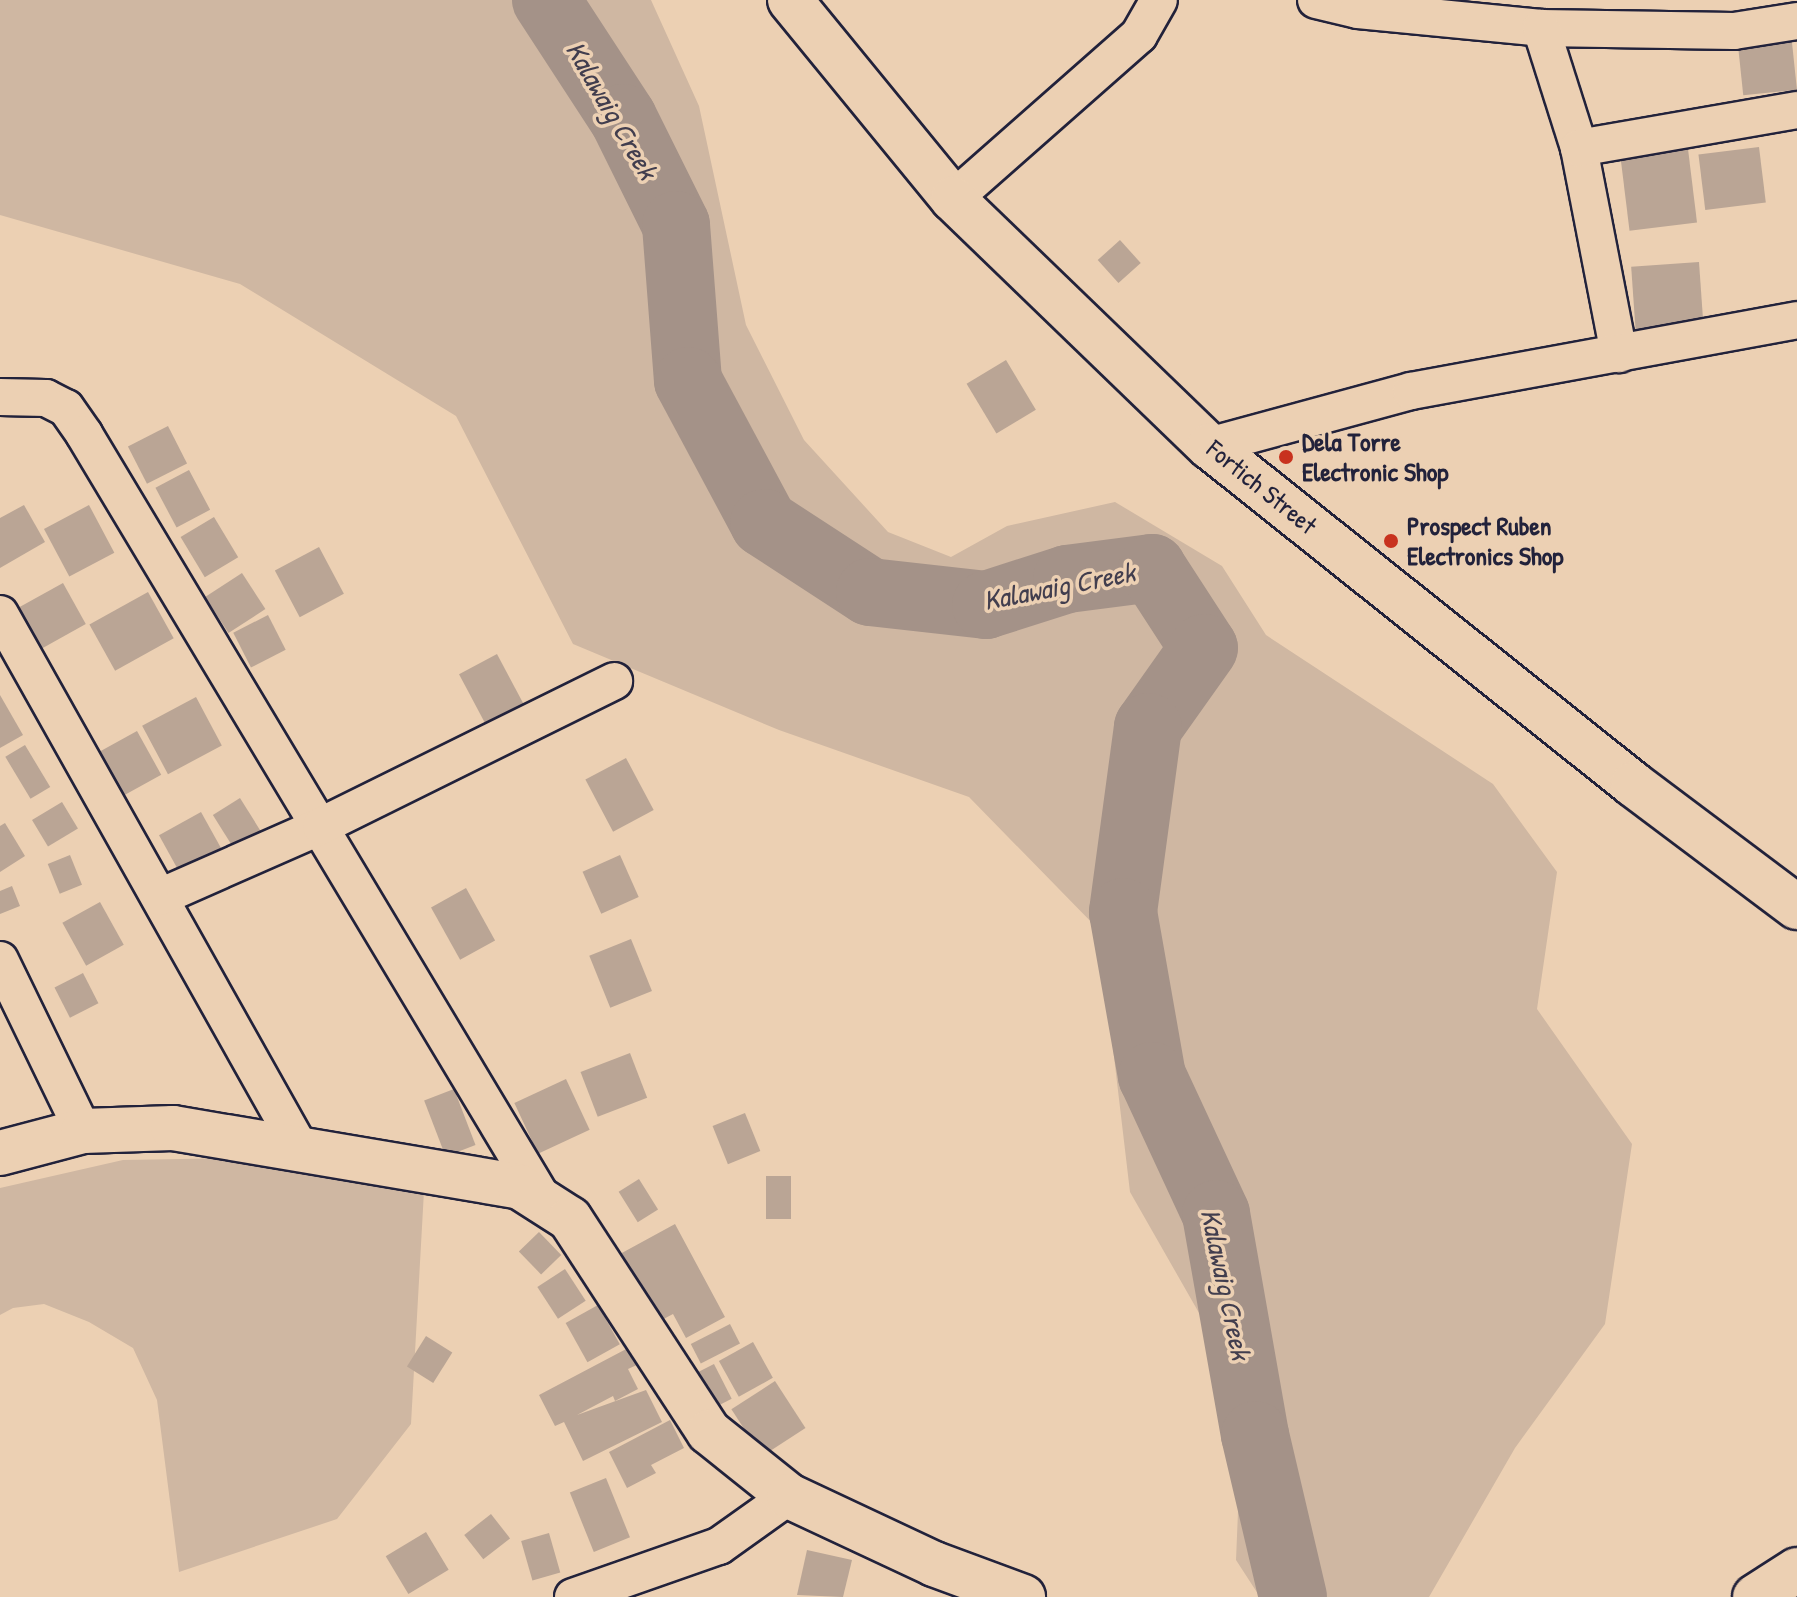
<!DOCTYPE html>
<html>
<head>
<meta charset="utf-8">
<style>
	body { margin:0 }
	#map { position:relative; width:1797px; height:1597px; overflow:hidden; background:#ecd0b3; font-family:"Patrick Hand",sans-serif }
	div>[style] { position:absolute }
	.green>* { inset:0; background:#cfb7a2 }
	.river>* { height:68px; margin:-34px; padding:0 34px; transform-origin:34px; border-radius:34px; background:#a49288 }
	.building>* { inset:0; background:#baa595; transform-origin:0 0 }
	.roads { filter:drop-shadow(2px 0 #22223b) drop-shadow(-2px 0 #22223b) drop-shadow(0 2px #22223b) drop-shadow(0 -2px #22223b) }
	.street>* { height:36px; margin:-18px; padding:0 18px; transform-origin:18px; border-radius:18px; background:#ecd0b3 }
	.secondary>* { height:44px; margin:-22px; padding:0 22px; transform-origin:22px; border-radius:22px; background:#ecd0b3 }
	.highway>* { height:44px; margin:-22px; padding:0 22px; transform-origin:22px; border-radius:22px; background:#ecd0b3 }
	.dots>* { width:22px; height:22px; translate:-50% -50%; box-sizing:border-box; border:4px solid #ecd0b3; border-radius:50% }
	span { translate:-50% -50%; white-space:nowrap; text-align:center; line-height:1.15; -webkit-text-stroke:7px #ecd0b3; paint-order:stroke }
	.poi-label { font-size:26px; color:#22223b; font-weight:700 }
	.left { translate:0 -50%; text-align:left }
	.street-label { font-size:26px; color:#22223b }
	.water-label { font-size:28px; color:#423e4e; font-style:italic }
</style>
</head>
<body>
<div id="map">
	<div class="green">
		<i style="clip-path:polygon(0 0,651px 0,699px 106px,746px 325px,804px 440px,888px 532px,951px 557px,1007px 526px,1115px 502px,1222px 566px,1266px 635px,1493px 784px,1557px 872px,1537px 1009px,1632px 1144px,1605px 1324px,1515px 1448px,1429px 1597px,1260px 1597px,1236px 1560px,1243px 1390px,1130px 1192px,1099px 930px,969px 797px,779px 730px,573px 644px,456px 416px,240px 284px,0 215px)"></i>
		<i style="clip-path:polygon(239px 1158px,424px 1191px,411px 1424px,337px 1519px,179px 1572px,157px 1400px,133px 1348px,89px 1322px,44px 1304px,13px 1308px,0 1315px,0 1188px,123px 1160px)"></i>
	</div>
	<div class="river">
		<i style="left:546px;top:0;width:141px;rotate:56.9deg"></i>
		<i style="left:623px;top:118px;width:119px;rotate:63.6deg"></i>
		<i style="left:676px;top:225px;width:156px;rotate:85.6deg"></i>
		<i style="left:688px;top:381px;width:161px;rotate:61.8deg"></i>
		<i style="left:764px;top:523px;width:126px;rotate:33.1deg"></i>
		<i style="left:870px;top:592px;width:117px;rotate:6.4deg"></i>
		<i style="left:986px;top:605px;width:85px;rotate:-17.8deg"></i>
		<i style="left:1067px;top:579px;width:86px;rotate:-7.4deg"></i>
		<i style="left:1152px;top:568px;width:95px;rotate:57deg"></i>
		<i style="left:1204px;top:648px;width:97px;rotate:125.3deg"></i>
		<i style="left:1148px;top:727px;width:187px;rotate:97.7deg"></i>
		<i style="left:1123px;top:912px;width:167px;rotate:80deg"></i>
		<i style="left:1152px;top:1076px;width:152px;rotate:65.1deg"></i>
		<i style="left:1216px;top:1214px;width:224px;rotate:80deg"></i>
		<i style="left:1255px;top:1435px;width:166px;rotate:76.8deg"></i>
	</div>
	<div class="building">
		<i style="left:1791px;top:33px;width:57px;height:54px;rotate:84deg"></i>
		<i style="left:1759px;top:147px;width:56px;height:61px;rotate:83deg"></i>
		<i style="left:1688px;top:149px;width:74px;height:68px;rotate:83deg"></i>
		<i style="left:1120px;top:240px;width:31px;height:30px;rotate:48deg"></i>
		<i style="left:1699px;top:262px;width:65px;height:68px;rotate:86deg"></i>
		<i style="left:1006px;top:360px;width:58px;height:46px;rotate:59deg"></i>
		<i style="left:168px;top:426px;width:42px;height:45px;rotate:63deg"></i>
		<i style="left:189px;top:470px;width:45px;height:38px;rotate:62deg"></i>
		<i style="clip-path:polygon(24px 505px,45px 542px,0 568px,0 518px)"></i>
		<i style="left:89px;top:505px;width:54px;height:51px;rotate:62deg"></i>
		<i style="left:214px;top:517px;width:47px;height:39px;rotate:59deg"></i>
		<i style="left:319px;top:547px;width:53px;height:50px;rotate:62deg"></i>
		<i style="left:242px;top:573px;width:43px;height:44px;rotate:57deg"></i>
		<i style="left:63px;top:583px;width:47px;height:63px;rotate:61deg"></i>
		<i style="left:148px;top:592px;width:53px;height:67px;rotate:61deg"></i>
		<i style="left:268px;top:615px;width:39px;height:39px;rotate:63deg"></i>
		<i style="left:497px;top:654px;width:68px;height:43px;rotate:62deg"></i>
		<i style="clip-path:polygon(0 695px,23px 735px,0 748px)"></i>
		<i style="left:196px;top:697px;width:55px;height:61px;rotate:62deg"></i>
		<i style="left:137px;top:731px;width:50px;height:43px;rotate:61deg"></i>
		<i style="left:25px;top:745px;width:49px;height:23px;rotate:59deg"></i>
		<i style="left:626px;top:758px;width:59px;height:46px;rotate:62deg"></i>
		<i style="left:240px;top:798px;width:45px;height:32px;rotate:58deg"></i>
		<i style="left:62px;top:802px;width:31px;height:35px;rotate:59deg"></i>
		<i style="left:201px;top:812px;width:49px;height:48px;rotate:61deg"></i>
		<i style="clip-path:polygon(5px 823px,25px 856px,0 872px,0 826px)"></i>
		<i style="left:70px;top:855px;width:32px;height:24px;rotate:68deg"></i>
		<i style="left:620px;top:855px;width:46px;height:41px;rotate:66deg"></i>
		<i style="clip-path:polygon(12px 886px,20px 906px,0 914px,0 891px)"></i>
		<i style="left:466px;top:888px;width:60px;height:40px;rotate:61deg"></i>
		<i style="left:100px;top:902px;width:49px;height:43px;rotate:61deg"></i>
		<i style="left:631px;top:939px;width:56px;height:45px;rotate:68deg"></i>
		<i style="left:83px;top:973px;width:34px;height:32px;rotate:63deg"></i>
		<i style="left:630px;top:1053px;width:48px;height:53px;rotate:69deg"></i>
		<i style="left:566px;top:1079px;width:56px;height:57px;rotate:65deg"></i>
		<i style="left:454px;top:1089px;width:60px;height:32px;rotate:69deg"></i>
		<i style="left:745px;top:1113px;width:41px;height:35px;rotate:68deg"></i>
		<i style="left:791px;top:1176px;width:43px;height:25px;rotate:90deg"></i>
		<i style="left:639px;top:1179px;width:36px;height:24px;rotate:58deg"></i>
		<i style="clip-path:polygon(675px 1224px,725px 1317px,686px 1338px,673px 1314px,656px 1323px,620px 1254px)"></i>
		<i style="left:539px;top:1232px;width:32px;height:28px;rotate:46deg"></i>
		<i style="left:565px;top:1269px;width:38px;height:33px;rotate:57deg"></i>
		<i style="left:598px;top:1305px;width:45px;height:37px;rotate:61deg"></i>
		<i style="left:730px;top:1324px;width:22px;height:44px;rotate:63deg"></i>
		<i style="left:426px;top:1336px;width:31px;height:36px;rotate:32deg"></i>
		<i style="left:753px;top:1342px;width:41px;height:39px;rotate:61deg"></i>
		<i style="clip-path:polygon(630px 1347px,639px 1364px,628px 1369px,638px 1389px,615px 1401px,613px 1396px,577px 1415px,646px 1390px,662px 1422px,583px 1461px,564px 1422px,555px 1426px,539px 1395px)"></i>
		<i style="left:714px;top:1364px;width:39px;height:21px;rotate:63deg"></i>
		<i style="left:775px;top:1381px;width:56px;height:52px;rotate:57deg"></i>
		<i style="clip-path:polygon(670px 1420px,684px 1448px,651px 1465px,656px 1473px,627px 1488px,609px 1452px)"></i>
		<i style="left:606px;top:1478px;width:64px;height:39px;rotate:68deg"></i>
		<i style="left:491px;top:1514px;width:31px;height:34px;rotate:52deg"></i>
		<i style="left:426px;top:1532px;width:44px;height:47px;rotate:59deg"></i>
		<i style="left:549px;top:1533px;width:41px;height:29px;rotate:74deg"></i>
		<i style="clip-path:polygon(807px 1550px,852px 1560px,843px 1597px,797px 1595px)"></i>
	</div>
	<div class="roads">
		<div class="street">
			<i style="left:1316px;top:0;width:43px;rotate:13.4deg"></i>
			<i style="left:1358px;top:10px;width:184px;rotate:5.6deg"></i>
			<i style="left:1541px;top:28px;width:193px;rotate:0.9deg"></i>
			<i style="left:1734px;top:31px;width:64px;rotate:-9deg"></i>
			<i style="left:1541px;top:28px;width:126px;rotate:72.4deg"></i>
			<i style="left:1579px;top:148px;width:210px;rotate:79deg"></i>
			<i style="left:1579px;top:148px;width:221px;rotate:-9.9deg"></i>
			<i style="left:953px;top:199px;width:248px;rotate:-41.4deg"></i>
			<i style="left:1139px;top:35px;width:40px;rotate:-60.3deg"></i>
			<i style="left:0;top:397px;width:46px;rotate:1.2deg"></i>
			<i style="left:46px;top:398px;width:22px;rotate:27deg"></i>
			<i style="left:66px;top:408px;width:32px;rotate:55deg"></i>
			<i style="left:84px;top:434px;width:889px;rotate:59.05deg"></i>
			<i style="left:1209px;top:446px;width:209px;rotate:-15.2deg"></i>
			<i style="left:1411px;top:391px;width:392px;rotate:-10.4deg"></i>
			<i style="left:0;top:614px;width:615px;rotate:60.68deg"></i>
			<i style="left:160px;top:897px;width:176px;rotate:-23.8deg"></i>
			<i style="left:321px;top:826px;width:327px;rotate:-26.3deg"></i>
			<i style="left:0;top:960px;width:190px;rotate:64.1deg"></i>
			<i style="left:573px;top:1597px;width:155px;rotate:-19.3deg"></i>
			<i style="left:719px;top:1546px;width:86px;rotate:-35.5deg"></i>
		</div>
		<div class="secondary">
			<i style="left:0;top:1153px;width:86px;rotate:-14.8deg"></i>
			<i style="left:83px;top:1131px;width:90px;rotate:-1.9deg"></i>
			<i style="left:173px;top:1128px;width:352px;rotate:9.6deg"></i>
			<i style="left:520px;top:1187px;width:59px;rotate:32.6deg"></i>
			<i style="left:570px;top:1219px;width:254px;rotate:56.9deg"></i>
			<i style="left:709px;top:1432px;width:102px;rotate:38.7deg"></i>
			<i style="left:789px;top:1496px;width:160px;rotate:25.1deg"></i>
			<i style="left:934px;top:1564px;width:95px;rotate:20.3deg"></i>
			<i style="left:1755px;top:1597px;width:50px;rotate:-32.7deg"></i>
		</div>
		<div class="highway">
			<i style="left:790px;top:0;width:257px;rotate:50.7deg"></i>
			<i style="left:953px;top:199px;width:356px;rotate:44deg"></i>
			<i style="left:1209px;top:446px;width:542px;rotate:38.56deg"></i>
			<i style="left:1633px;top:784px;width:205px;rotate:36.9deg"></i>
		</div>
	</div>
	<div class="dots">
		<i style="left:1286px;top:457px;background:#c8321e"></i>
		<i style="left:1391px;top:541px;background:#c8321e"></i>
	</div>
	<div class="poi-label">
		<span class="left" style="left:1302px;top:457px">Dela Torre<br>Electronic Shop</span>
		<span class="left" style="left:1407px;top:541px">Prospect Ruben<br>Electronics Shop</span>
	</div>
	<div class="street-label">
		<span style="left:1262px;top:487px;rotate:39deg">Fortich Street</span>
	</div>
	<div class="water-label">
		<span style="left:612px;top:110px;rotate:60deg">Kalawaig Creek</span>
		<span style="left:1059px;top:586px;rotate:-11deg">Kalawaig Creek</span>
		<span style="left:1226px;top:1284px;rotate:78deg">Kalawaig Creek</span>
	</div>
</div>
</body>
</html>
